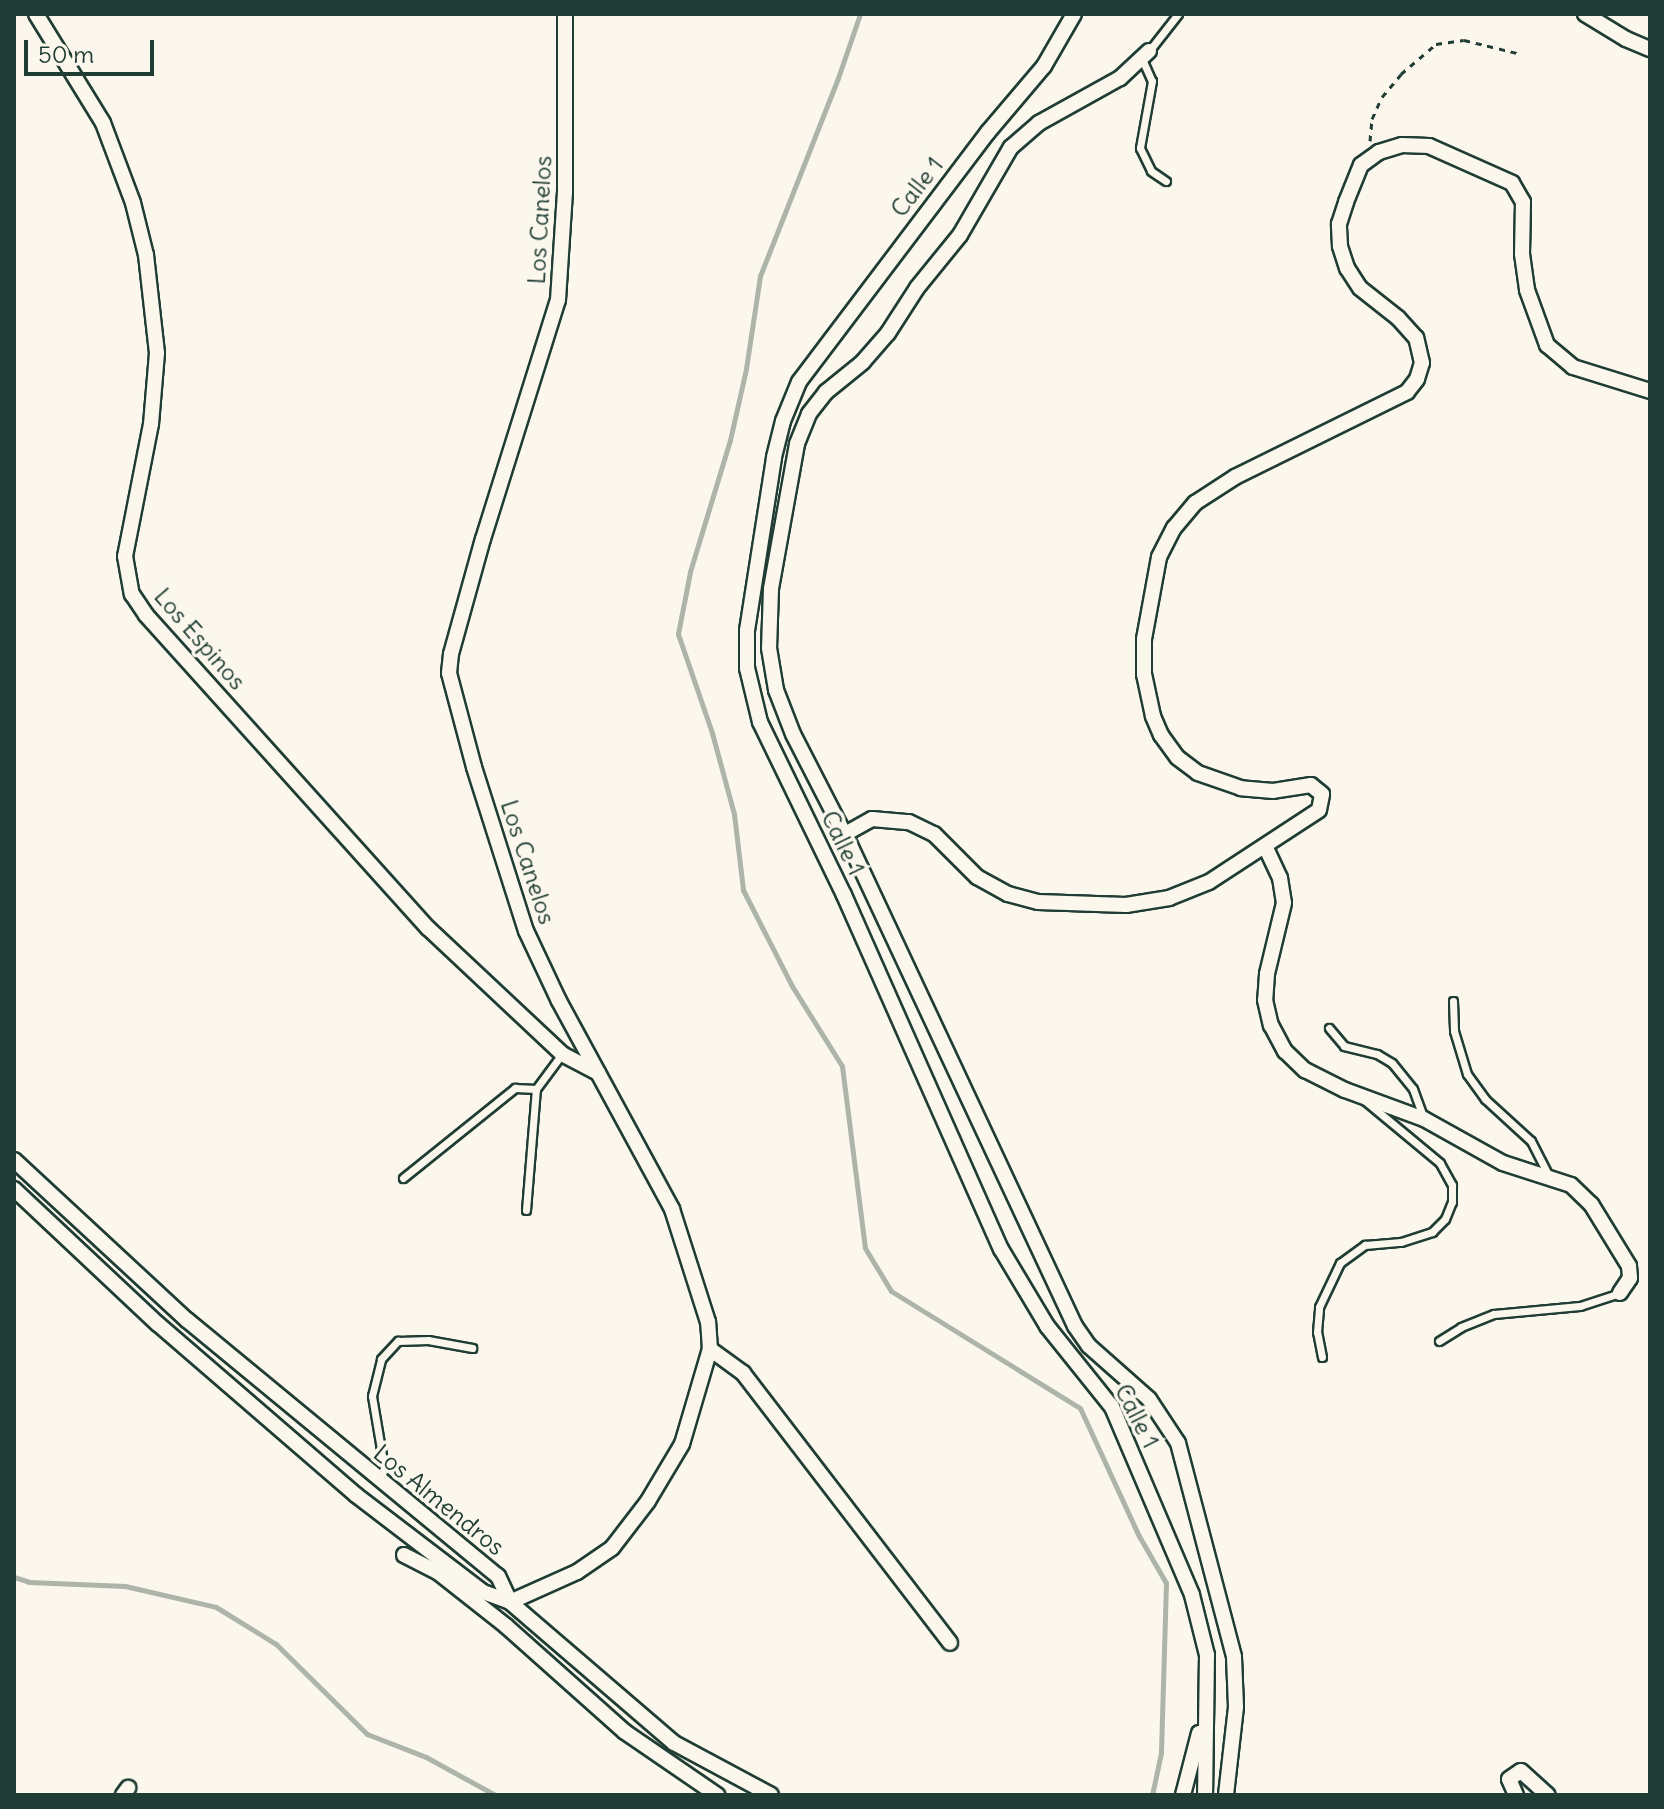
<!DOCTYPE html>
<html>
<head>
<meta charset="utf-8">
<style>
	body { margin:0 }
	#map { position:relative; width:1664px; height:1809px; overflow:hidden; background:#fbf7ec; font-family:Delius,sans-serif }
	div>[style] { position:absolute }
	.stream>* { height:5px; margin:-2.5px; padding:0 2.5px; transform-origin:2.5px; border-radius:2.5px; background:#adb4aa }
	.path>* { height:3px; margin-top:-1.5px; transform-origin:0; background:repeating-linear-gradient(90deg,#1f3d34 0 6px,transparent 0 12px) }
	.roads { filter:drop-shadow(2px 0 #1f3d34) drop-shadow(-2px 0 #1f3d34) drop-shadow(0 2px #1f3d34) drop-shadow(0 -2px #1f3d34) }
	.service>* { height:7px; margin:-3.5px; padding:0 3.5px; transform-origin:3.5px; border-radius:3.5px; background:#fbf7ec }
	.minor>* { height:14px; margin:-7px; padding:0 7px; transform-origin:7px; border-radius:7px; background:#fbf7ec }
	span { translate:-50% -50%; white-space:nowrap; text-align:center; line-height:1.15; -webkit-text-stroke:7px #fbf7ec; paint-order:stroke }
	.street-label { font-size:24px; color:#1f3d34 }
	.frame { position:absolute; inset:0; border:16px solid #1f3d34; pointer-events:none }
	.scale { position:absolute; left:24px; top:40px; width:130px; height:36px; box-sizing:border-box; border:4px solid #1f3d34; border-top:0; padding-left:10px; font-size:24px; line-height:28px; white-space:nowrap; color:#1f3d34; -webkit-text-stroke:6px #fbf7ec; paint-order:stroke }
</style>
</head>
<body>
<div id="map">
	<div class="stream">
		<i style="left:860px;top:14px;width:68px;rotate:109deg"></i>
		<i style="left:838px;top:78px;width:213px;rotate:111.5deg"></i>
		<i style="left:760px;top:276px;width:94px;rotate:98.6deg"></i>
		<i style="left:746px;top:369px;width:73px;rotate:102.7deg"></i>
		<i style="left:730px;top:440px;width:138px;rotate:106.9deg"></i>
		<i style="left:690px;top:572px;width:63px;rotate:101deg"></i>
		<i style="left:678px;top:634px;width:105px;rotate:71deg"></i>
		<i style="left:712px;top:733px;width:84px;rotate:74.8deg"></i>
		<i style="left:734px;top:814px;width:77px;rotate:83.2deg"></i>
		<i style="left:743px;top:890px;width:108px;rotate:63deg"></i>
		<i style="left:792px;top:986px;width:94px;rotate:58deg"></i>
		<i style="left:842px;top:1066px;width:183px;rotate:82.8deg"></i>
		<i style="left:865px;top:1248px;width:50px;rotate:58.8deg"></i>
		<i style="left:891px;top:1291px;width:222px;rotate:31.8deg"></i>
		<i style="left:1080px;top:1408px;width:141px;rotate:65.3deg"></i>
		<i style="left:1139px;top:1536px;width:54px;rotate:60.1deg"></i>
		<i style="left:1166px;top:1583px;width:170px;rotate:91.7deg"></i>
		<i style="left:1161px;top:1753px;width:43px;rotate:102.1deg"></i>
		<i style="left:14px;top:1577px;width:16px;rotate:18deg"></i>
		<i style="left:29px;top:1582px;width:96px;rotate:2.4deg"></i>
		<i style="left:125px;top:1586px;width:93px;rotate:13deg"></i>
		<i style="left:216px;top:1607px;width:70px;rotate:31.7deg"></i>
		<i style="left:276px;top:1644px;width:128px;rotate:44.7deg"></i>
		<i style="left:367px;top:1734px;width:63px;rotate:21.3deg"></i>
		<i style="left:426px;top:1757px;width:79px;rotate:28.8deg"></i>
	</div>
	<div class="path">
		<i style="left:1370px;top:141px;width:22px;rotate:-85deg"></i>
		<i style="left:1372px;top:119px;width:24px;rotate:-66deg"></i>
		<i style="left:1382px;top:97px;width:30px;rotate:-50deg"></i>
		<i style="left:1401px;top:74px;width:46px;rotate:-40.6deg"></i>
		<i style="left:1436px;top:44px;width:28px;rotate:-8deg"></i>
		<i style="left:1464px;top:40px;width:55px;rotate:13.8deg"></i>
	</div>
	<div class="roads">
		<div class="service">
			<i style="left:1149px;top:51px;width:47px;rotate:-51.9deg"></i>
			<i style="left:1142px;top:59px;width:24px;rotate:66deg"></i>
			<i style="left:1152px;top:81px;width:68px;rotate:100.2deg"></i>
			<i style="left:1140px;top:148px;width:25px;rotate:64deg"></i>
			<i style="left:1151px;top:171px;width:18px;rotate:34deg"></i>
			<i style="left:1453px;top:1001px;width:30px;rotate:88deg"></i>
			<i style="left:1454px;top:1031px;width:45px;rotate:73.2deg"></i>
			<i style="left:1467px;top:1074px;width:31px;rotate:54deg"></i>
			<i style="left:1485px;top:1099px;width:62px;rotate:42.4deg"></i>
			<i style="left:1531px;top:1141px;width:38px;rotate:63deg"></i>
			<i style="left:1329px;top:1028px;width:23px;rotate:50deg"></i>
			<i style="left:1344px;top:1046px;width:34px;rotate:14deg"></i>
			<i style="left:1377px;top:1054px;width:17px;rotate:31deg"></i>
			<i style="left:1392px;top:1063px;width:33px;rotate:51deg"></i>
			<i style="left:1413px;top:1089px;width:32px;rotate:70deg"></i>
			<i style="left:403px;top:1178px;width:144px;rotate:-38.8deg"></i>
			<i style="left:515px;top:1088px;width:21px;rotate:3deg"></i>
			<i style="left:526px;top:1210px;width:121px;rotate:-85.3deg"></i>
			<i style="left:536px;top:1089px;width:44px;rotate:-53.4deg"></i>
			<i style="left:1439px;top:1341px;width:26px;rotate:-32deg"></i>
			<i style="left:1461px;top:1327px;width:35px;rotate:-22deg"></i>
			<i style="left:1494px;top:1314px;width:86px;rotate:-5.3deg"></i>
			<i style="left:1580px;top:1306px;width:42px;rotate:-18deg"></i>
			<i style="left:1322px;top:1357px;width:25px;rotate:-101deg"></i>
			<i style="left:1317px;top:1332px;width:25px;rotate:-85deg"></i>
			<i style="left:1319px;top:1307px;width:49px;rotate:-64.5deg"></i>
			<i style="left:1340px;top:1263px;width:31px;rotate:-36deg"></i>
			<i style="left:1365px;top:1245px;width:36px;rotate:-5deg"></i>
			<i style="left:1401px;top:1242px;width:33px;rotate:-18deg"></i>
			<i style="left:1432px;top:1232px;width:18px;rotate:-45deg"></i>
			<i style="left:1445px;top:1219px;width:18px;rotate:-68deg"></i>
			<i style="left:1452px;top:1202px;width:17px;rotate:-90deg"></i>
			<i style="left:1452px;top:1185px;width:25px;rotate:-119deg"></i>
			<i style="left:1440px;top:1163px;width:99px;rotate:-140.3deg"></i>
			<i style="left:381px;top:1479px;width:12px;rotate:-76deg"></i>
			<i style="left:384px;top:1467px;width:72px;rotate:-99.6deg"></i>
			<i style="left:372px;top:1396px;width:38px;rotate:-76deg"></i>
			<i style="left:381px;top:1359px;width:25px;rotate:-47deg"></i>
			<i style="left:398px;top:1341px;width:30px;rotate:-2deg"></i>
			<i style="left:428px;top:1340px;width:45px;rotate:10.3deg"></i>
		</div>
		<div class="minor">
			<i style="left:36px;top:14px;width:128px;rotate:58.4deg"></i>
			<i style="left:103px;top:123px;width:85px;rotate:69.4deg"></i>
			<i style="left:133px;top:203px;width:54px;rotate:76deg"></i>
			<i style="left:146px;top:255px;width:99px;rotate:83.6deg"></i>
			<i style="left:157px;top:353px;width:71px;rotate:94.8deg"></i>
			<i style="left:151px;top:424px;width:135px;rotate:101.1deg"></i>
			<i style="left:125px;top:556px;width:39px;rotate:80deg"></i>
			<i style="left:132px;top:594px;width:25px;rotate:56deg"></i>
			<i style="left:146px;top:615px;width:421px;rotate:48deg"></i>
			<i style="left:428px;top:928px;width:184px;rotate:43.2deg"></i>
			<i style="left:562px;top:1054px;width:41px;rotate:27.8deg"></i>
			<i style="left:1074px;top:14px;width:60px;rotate:120deg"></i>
			<i style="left:1044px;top:66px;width:87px;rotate:130.3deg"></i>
			<i style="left:988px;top:132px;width:313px;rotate:127.1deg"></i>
			<i style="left:799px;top:382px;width:42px;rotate:112.3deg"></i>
			<i style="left:783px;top:421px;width:38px;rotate:104deg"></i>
			<i style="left:774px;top:458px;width:174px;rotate:98.9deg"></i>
			<i style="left:747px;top:630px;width:38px;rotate:90deg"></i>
			<i style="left:747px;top:668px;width:56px;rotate:76.5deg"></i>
			<i style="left:760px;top:722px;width:192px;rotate:64.1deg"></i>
			<i style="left:844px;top:895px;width:387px;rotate:66.1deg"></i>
			<i style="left:1001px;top:1249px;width:90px;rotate:59.1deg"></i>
			<i style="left:1047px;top:1326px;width:104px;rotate:51.3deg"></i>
			<i style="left:1112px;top:1407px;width:204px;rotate:66.9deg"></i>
			<i style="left:1192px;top:1595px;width:62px;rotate:76deg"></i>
			<i style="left:1207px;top:1655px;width:140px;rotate:90.8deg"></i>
			<i style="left:1585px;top:14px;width:48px;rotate:31.4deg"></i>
			<i style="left:1626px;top:39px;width:26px;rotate:23deg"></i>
			<i style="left:1149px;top:51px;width:40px;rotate:137deg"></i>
			<i style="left:1120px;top:78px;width:93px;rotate:150.9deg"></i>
			<i style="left:1039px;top:123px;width:37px;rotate:139deg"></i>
			<i style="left:1011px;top:147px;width:102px;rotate:120.1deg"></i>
			<i style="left:960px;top:235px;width:68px;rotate:129.1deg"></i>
			<i style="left:917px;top:288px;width:54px;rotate:122.8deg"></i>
			<i style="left:888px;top:333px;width:38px;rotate:131deg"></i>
			<i style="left:863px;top:362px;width:48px;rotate:141deg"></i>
			<i style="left:826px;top:392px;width:28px;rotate:128deg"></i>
			<i style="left:809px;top:414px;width:32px;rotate:112deg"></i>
			<i style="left:797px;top:444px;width:147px;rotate:100.2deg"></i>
			<i style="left:771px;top:589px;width:59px;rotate:91.9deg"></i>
			<i style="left:769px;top:648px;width:43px;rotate:80.5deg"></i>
			<i style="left:776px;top:690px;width:47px;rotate:68.9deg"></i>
			<i style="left:793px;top:734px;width:125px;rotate:62.8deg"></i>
			<i style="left:850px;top:845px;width:531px;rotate:64.93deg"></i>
			<i style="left:1075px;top:1326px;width:24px;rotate:55deg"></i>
			<i style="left:1089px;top:1346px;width:80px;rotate:41.5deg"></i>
			<i style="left:1149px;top:1399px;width:53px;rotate:56.6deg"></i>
			<i style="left:1178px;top:1443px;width:221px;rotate:75.3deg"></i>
			<i style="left:1234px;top:1657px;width:50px;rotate:87.7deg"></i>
			<i style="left:1236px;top:1707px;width:89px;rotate:96.5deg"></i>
			<i style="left:845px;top:834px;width:31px;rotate:-29deg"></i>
			<i style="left:872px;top:819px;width:37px;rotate:5deg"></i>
			<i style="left:909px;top:822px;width:28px;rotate:26deg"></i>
			<i style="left:934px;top:834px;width:61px;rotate:45deg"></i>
			<i style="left:977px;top:877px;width:35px;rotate:29deg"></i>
			<i style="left:1008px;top:894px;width:31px;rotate:15deg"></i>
			<i style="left:1038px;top:902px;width:88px;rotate:2deg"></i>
			<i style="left:1126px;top:905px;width:44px;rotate:-9.2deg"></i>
			<i style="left:1169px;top:898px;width:43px;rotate:-21.8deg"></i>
			<i style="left:1209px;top:882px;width:131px;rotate:-33.2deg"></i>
			<i style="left:1319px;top:810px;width:16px;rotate:-79deg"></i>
			<i style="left:1322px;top:794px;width:14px;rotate:-141deg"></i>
			<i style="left:1311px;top:785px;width:38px;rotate:171deg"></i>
			<i style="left:1273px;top:791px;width:32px;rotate:-175deg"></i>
			<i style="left:1241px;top:788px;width:46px;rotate:-160.8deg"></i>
			<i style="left:1198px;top:773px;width:26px;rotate:-143deg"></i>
			<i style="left:1177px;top:757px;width:27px;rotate:-126deg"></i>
			<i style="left:1161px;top:735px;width:21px;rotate:-113deg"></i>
			<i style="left:1153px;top:716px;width:43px;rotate:-102.1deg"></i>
			<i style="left:1144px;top:674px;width:35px;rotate:-90deg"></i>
			<i style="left:1144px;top:639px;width:83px;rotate:-79.6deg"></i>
			<i style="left:1159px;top:557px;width:33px;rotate:-63deg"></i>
			<i style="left:1174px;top:528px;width:33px;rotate:-50deg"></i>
			<i style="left:1195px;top:503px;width:48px;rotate:-33deg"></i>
			<i style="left:1235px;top:477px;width:192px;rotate:-26.3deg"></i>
			<i style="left:1407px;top:392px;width:16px;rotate:-52deg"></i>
			<i style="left:1417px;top:379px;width:17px;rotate:-73deg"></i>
			<i style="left:1422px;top:363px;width:26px;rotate:-103deg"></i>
			<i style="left:1416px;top:338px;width:27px;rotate:-132deg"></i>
			<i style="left:1398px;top:318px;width:48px;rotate:-141.7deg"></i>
			<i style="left:1360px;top:288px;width:24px;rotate:-123deg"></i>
			<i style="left:1347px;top:268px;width:23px;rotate:-108deg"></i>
			<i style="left:1340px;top:246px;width:22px;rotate:-93deg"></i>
			<i style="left:1339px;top:224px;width:23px;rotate:-72deg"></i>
			<i style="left:1346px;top:202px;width:40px;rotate:-68deg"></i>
			<i style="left:1361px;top:165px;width:22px;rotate:-36deg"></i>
			<i style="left:1379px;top:152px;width:24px;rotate:-17deg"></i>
			<i style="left:1402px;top:145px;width:27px;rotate:2deg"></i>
			<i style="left:1429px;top:146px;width:91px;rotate:24deg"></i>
			<i style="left:1512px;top:183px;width:22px;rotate:60deg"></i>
			<i style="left:1523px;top:202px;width:52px;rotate:91.1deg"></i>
			<i style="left:1522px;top:254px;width:36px;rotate:82deg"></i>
			<i style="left:1527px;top:290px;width:59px;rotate:70deg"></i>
			<i style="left:1547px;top:345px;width:34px;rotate:40deg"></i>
			<i style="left:1573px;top:367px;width:81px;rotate:17.3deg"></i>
			<i style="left:1266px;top:848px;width:33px;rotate:65deg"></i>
			<i style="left:1280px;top:878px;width:25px;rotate:81deg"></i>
			<i style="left:1284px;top:903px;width:73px;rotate:103.5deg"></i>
			<i style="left:1267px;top:974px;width:26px;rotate:94deg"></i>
			<i style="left:1265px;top:1000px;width:26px;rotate:77deg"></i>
			<i style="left:1271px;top:1025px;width:30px;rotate:62deg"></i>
			<i style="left:1285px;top:1051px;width:28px;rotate:44deg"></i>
			<i style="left:1305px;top:1070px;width:45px;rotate:26.6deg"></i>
			<i style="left:1345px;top:1090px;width:84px;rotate:20.2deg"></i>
			<i style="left:1424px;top:1119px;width:90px;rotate:29.1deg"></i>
			<i style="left:1503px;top:1163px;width:71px;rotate:17.9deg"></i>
			<i style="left:1571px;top:1185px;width:28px;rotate:44deg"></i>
			<i style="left:1591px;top:1204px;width:73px;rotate:58.5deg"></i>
			<i style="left:1629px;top:1266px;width:12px;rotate:85deg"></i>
			<i style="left:1630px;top:1278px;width:18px;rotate:124deg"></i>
			<i style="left:14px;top:1160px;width:236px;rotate:42.8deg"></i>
			<i style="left:187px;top:1320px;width:403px;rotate:39.5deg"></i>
			<i style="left:498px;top:1576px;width:29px;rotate:65deg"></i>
			<i style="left:14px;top:1189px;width:197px;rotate:43.2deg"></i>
			<i style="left:158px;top:1324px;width:262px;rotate:40.8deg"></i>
			<i style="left:356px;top:1495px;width:160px;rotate:37.4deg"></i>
			<i style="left:483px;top:1592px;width:29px;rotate:20deg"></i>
			<i style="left:510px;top:1602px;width:216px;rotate:40.7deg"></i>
			<i style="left:674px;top:1743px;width:110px;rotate:28.2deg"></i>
			<i style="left:710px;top:1349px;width:41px;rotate:36deg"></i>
			<i style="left:743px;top:1373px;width:340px;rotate:52.5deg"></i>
			<i style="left:404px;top:1555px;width:39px;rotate:27deg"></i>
			<i style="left:439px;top:1573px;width:85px;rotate:38.3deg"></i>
			<i style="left:506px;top:1626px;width:159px;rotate:41.7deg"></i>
			<i style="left:625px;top:1732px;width:112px;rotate:34.4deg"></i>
			<i style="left:510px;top:1602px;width:73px;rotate:-24.1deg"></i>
			<i style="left:577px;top:1572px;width:42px;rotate:-34.4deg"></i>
			<i style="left:612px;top:1548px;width:59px;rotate:-52.5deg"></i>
			<i style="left:648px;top:1501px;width:66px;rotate:-59.2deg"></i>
			<i style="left:682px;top:1444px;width:99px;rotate:-73.6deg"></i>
			<i style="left:710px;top:1349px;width:27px;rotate:-94deg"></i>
			<i style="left:708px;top:1322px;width:119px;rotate:-107.7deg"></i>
			<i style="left:672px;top:1209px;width:237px;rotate:-118.5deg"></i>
			<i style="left:559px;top:1001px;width:77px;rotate:-115.2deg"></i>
			<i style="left:526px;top:931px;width:172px;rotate:-107.6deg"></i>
			<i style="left:474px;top:767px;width:97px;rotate:-104.9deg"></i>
			<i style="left:449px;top:673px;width:19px;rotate:-84deg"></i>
			<i style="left:451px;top:654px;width:119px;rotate:-74.5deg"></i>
			<i style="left:483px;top:539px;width:250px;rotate:-72.6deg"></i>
			<i style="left:558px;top:300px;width:108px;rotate:-86.3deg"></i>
			<i style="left:565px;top:192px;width:178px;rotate:-90deg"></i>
			<i style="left:123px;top:1795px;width:9px;rotate:-54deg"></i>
			<i style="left:1183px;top:1795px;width:64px;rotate:-75.5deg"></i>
			<i style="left:1516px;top:1795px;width:17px;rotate:-114deg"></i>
			<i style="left:1509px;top:1779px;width:14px;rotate:-34deg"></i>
			<i style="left:1521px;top:1771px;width:36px;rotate:42deg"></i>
		</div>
	</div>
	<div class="street-label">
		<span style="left:917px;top:187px;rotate:-52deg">Calle 1</span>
		<span style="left:540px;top:220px;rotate:-87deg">Los Canelos</span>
		<span style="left:200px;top:639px;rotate:49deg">Los Espinos</span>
		<span style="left:843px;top:843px;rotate:64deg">Calle 1</span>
		<span style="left:528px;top:862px;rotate:72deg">Los Canelos</span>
		<span style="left:1137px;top:1416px;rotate:63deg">Calle 1</span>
		<span style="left:439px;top:1500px;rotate:39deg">Los Almendros</span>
	</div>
	<div class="frame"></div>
	<div class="scale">50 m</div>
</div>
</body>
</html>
